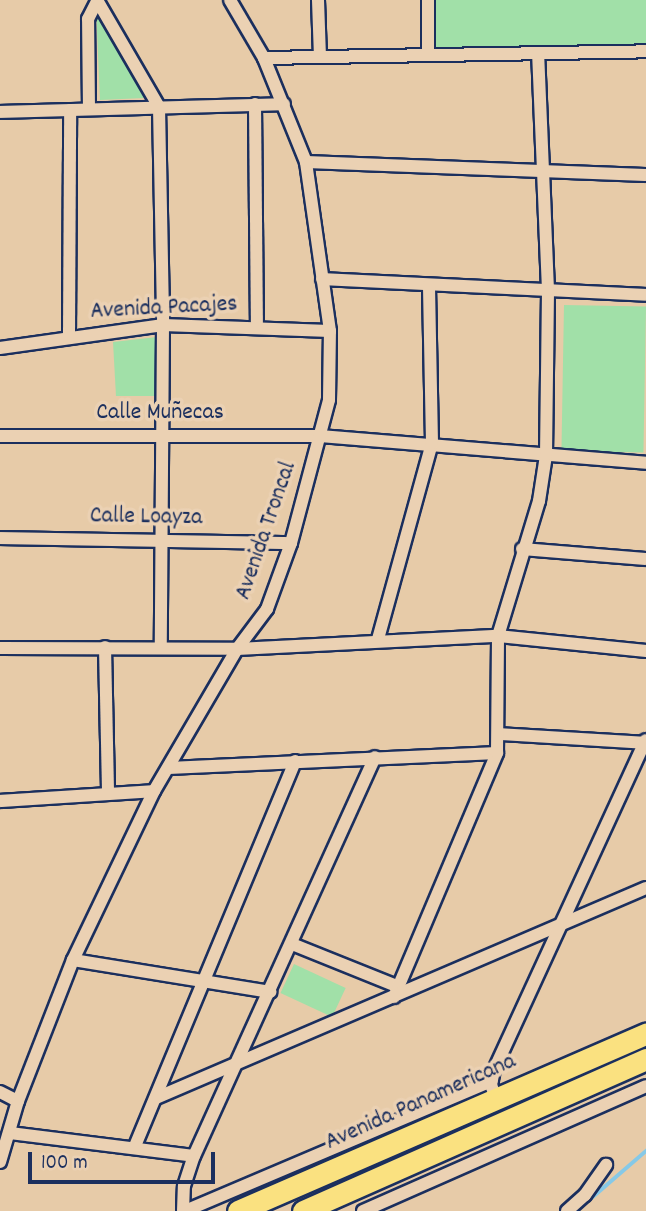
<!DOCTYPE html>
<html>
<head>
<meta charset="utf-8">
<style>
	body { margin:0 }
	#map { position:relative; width:646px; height:1211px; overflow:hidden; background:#e7cba8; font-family:Dekko,sans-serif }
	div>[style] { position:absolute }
	.green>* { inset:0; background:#a1e0a8; transform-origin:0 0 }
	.stream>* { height:3.5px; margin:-1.75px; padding:0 1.75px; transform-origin:1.75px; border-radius:1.75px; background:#86c9e7 }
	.roads { filter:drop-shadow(2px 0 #1b2f5e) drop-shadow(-2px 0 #1b2f5e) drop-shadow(0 2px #1b2f5e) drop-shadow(0 -2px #1b2f5e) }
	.minor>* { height:12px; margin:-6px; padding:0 6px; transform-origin:6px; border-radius:6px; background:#ebd1b3 }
	.trunk>* { height:21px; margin:-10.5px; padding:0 10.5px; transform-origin:10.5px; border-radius:10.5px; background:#fae180 }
	span { translate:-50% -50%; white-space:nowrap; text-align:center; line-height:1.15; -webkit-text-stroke:7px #ebd1b3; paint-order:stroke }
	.street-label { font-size:24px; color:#1b2f5e }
	.scale { position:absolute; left:28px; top:1152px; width:187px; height:32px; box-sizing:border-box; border:4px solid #1b2f5e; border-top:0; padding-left:9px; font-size:21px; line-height:24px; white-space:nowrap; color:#1b2f5e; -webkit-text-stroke:5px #ebd1b3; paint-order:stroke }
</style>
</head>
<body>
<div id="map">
	<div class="green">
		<i style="left:433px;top:0;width:213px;height:49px"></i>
		<i style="clip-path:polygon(96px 8px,144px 98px,100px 100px)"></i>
		<i style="left:564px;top:305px;width:82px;height:146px;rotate:1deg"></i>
		<i style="clip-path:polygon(157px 337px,156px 396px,116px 396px,113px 342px)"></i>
		<i style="left:294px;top:964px;width:57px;height:32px;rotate:25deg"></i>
	</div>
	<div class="stream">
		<i style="left:587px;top:1202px;width:78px;rotate:-40.8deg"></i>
	</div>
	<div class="roads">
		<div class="minor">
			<i style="left:97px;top:0;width:124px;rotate:59.9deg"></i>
			<i style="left:159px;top:107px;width:218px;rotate:88.9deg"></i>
			<i style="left:163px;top:325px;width:322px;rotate:90.4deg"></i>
			<i style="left:318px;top:0;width:56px;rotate:88deg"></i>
			<i style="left:428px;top:54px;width:54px;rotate:-90deg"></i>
			<i style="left:264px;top:58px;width:382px;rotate:-1deg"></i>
			<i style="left:255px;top:104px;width:221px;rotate:89.5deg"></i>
			<i style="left:89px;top:109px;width:90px;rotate:-90.6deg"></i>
			<i style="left:88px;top:19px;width:20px;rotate:-63deg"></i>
			<i style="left:0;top:112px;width:284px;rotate:-1.6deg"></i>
			<i style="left:306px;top:162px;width:340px;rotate:2.2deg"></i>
			<i style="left:322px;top:279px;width:324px;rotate:2.8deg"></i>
			<i style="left:69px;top:335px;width:225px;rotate:-89.7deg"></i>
			<i style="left:0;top:348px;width:165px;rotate:-8deg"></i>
			<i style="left:163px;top:325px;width:167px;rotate:2.1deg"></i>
			<i style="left:0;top:436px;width:320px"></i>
			<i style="left:320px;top:436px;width:327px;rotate:4.7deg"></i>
			<i style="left:0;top:538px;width:291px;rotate:1deg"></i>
			<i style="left:522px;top:549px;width:124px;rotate:4.6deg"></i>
			<i style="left:378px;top:639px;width:203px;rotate:-74.6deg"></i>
			<i style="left:432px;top:443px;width:158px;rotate:-91.1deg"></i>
			<i style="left:105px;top:647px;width:146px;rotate:88.8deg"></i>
			<i style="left:0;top:648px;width:237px;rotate:0.2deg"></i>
			<i style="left:237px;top:649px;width:261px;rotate:-2.9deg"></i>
			<i style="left:498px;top:636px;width:149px;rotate:5.8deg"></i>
			<i style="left:499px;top:734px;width:147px;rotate:3.5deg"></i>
			<i style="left:169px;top:768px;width:328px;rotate:-2.6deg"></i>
			<i style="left:0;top:801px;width:154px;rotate:-3.7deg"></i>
			<i style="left:292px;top:944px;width:115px;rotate:21.9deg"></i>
			<i style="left:73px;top:960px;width:200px;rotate:9.2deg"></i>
			<i style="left:394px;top:997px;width:265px;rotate:-67.1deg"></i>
			<i style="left:497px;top:753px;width:117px;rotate:-89.5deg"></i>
			<i style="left:498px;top:636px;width:141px;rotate:-73.1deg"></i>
			<i style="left:539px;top:501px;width:47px;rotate:-81.3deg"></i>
			<i style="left:546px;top:455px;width:165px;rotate:-89.3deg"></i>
			<i style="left:548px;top:290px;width:236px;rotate:-92.4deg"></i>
			<i style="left:0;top:1092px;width:20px;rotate:27deg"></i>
			<i style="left:156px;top:1098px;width:533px;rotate:-23.2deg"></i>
			<i style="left:496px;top:1098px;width:14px;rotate:-111deg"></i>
			<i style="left:491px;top:1085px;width:15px;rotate:-79deg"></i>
			<i style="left:494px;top:1070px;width:363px;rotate:-65.3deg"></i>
			<i style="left:10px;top:1133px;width:185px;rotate:7.1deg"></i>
			<i style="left:135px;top:1146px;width:417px;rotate:-67.4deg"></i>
			<i style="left:0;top:1162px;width:64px;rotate:-73.6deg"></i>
			<i style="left:18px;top:1101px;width:151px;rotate:-68.7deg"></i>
			<i style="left:73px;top:960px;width:187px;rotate:-64.4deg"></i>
			<i style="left:154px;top:791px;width:164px;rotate:-59.7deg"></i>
			<i style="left:237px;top:649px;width:50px;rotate:-53.1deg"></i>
			<i style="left:267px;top:609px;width:70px;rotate:-70deg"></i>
			<i style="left:291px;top:543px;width:148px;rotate:-75.1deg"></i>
			<i style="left:329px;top:400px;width:69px;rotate:-89.2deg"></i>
			<i style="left:330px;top:331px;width:171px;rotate:-98.1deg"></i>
			<i style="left:306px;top:162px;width:112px;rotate:-112deg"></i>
			<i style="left:264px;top:58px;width:67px;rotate:-120.4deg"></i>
			<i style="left:183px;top:1211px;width:25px;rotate:-88deg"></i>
			<i style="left:184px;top:1186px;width:32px;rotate:-72deg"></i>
			<i style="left:194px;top:1156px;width:438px;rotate:-65.6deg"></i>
			<i style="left:185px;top:1211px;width:333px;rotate:-23deg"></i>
			<i style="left:363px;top:1211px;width:309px;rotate:-23.8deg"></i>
			<i style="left:567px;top:1211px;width:24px;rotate:-42deg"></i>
			<i style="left:585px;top:1195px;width:37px;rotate:-55deg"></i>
		</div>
		<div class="trunk">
			<i style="left:238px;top:1211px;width:445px;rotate:-23.5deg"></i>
			<i style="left:303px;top:1211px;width:375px;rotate:-23.9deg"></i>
		</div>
	</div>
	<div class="street-label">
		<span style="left:164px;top:309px;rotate:-3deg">Avenida Pacajes</span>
		<span style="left:160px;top:414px">Calle Muñecas</span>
		<span style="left:146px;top:518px;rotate:1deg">Calle Loayza</span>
		<span style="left:267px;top:531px;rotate:-71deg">Avenida Troncal</span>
		<span style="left:421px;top:1103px;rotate:-24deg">Avenida Panamericana</span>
	</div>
	<div class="scale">100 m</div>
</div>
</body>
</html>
